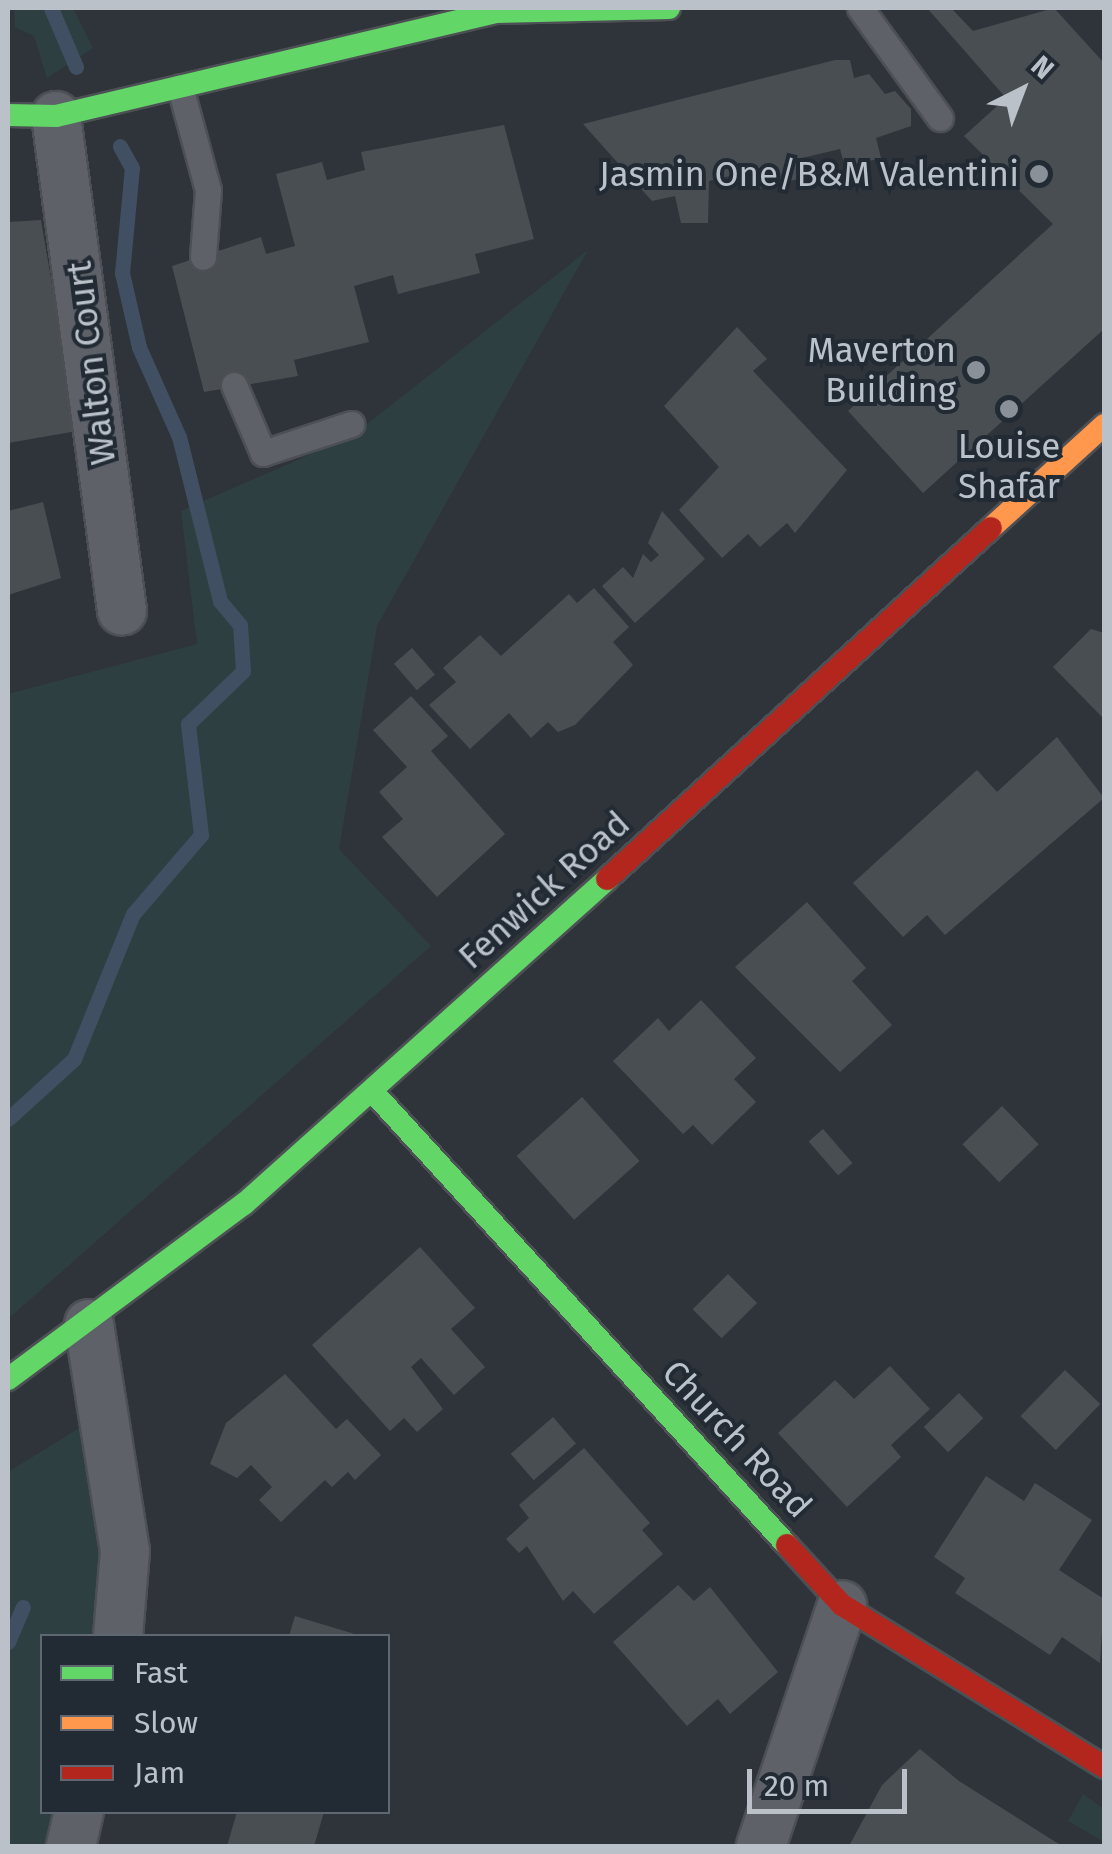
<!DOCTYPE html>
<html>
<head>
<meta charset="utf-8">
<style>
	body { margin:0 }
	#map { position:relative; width:1112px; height:1854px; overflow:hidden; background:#2f343a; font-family:"Fira Sans",sans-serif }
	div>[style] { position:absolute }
	.green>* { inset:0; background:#2d3f40 }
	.stream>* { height:15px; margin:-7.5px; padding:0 7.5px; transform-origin:7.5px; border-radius:7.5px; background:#405062 }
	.building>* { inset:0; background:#494e53; transform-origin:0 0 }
	.roads { filter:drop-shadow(2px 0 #4c5054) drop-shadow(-2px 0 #4c5054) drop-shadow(0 2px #4c5054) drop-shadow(0 -2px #4c5054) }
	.lane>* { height:25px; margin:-12.5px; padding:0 12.5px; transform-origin:12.5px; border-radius:12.5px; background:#5e6268 }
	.street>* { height:48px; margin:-24px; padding:0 24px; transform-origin:24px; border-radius:24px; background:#5e6268 }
	.fast>* { height:22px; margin:-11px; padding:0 11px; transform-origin:11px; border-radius:11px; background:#63d668 }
	.slow>* { height:22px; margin:-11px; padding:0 11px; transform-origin:11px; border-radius:11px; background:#ff974d }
	.jam>* { height:22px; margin:-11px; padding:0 11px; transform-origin:11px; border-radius:11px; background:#b3261e }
	.dots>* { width:28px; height:28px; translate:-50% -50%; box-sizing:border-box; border:5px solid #222b34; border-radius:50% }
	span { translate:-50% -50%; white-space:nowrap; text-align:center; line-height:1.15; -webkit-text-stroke:8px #222b34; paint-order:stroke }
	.poi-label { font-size:35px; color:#bac1c9 }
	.right { translate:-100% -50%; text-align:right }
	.street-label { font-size:35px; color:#bac1c9 }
	.frame { position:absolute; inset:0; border:10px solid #bac1c9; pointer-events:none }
	.legend { position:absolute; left:40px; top:1634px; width:350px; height:180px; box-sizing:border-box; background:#222b34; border:2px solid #5f6770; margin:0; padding:12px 18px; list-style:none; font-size:30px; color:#bac1c9 }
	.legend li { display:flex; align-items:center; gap:20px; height:50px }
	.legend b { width:50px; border:2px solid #5f6770 }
	.north { position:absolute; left:972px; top:40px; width:100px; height:100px; -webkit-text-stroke:8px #222b34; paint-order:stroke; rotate:42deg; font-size:28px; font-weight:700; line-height:40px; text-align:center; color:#bac1c9 }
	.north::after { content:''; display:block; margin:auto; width:35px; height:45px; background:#bac1c9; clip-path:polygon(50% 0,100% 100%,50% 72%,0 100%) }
	.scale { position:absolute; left:747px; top:1769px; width:160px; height:45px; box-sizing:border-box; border:5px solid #bac1c9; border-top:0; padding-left:12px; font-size:30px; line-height:35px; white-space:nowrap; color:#bac1c9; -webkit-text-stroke:8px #222b34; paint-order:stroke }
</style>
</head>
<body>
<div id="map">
	<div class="green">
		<i style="clip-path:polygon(14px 8px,73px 8px,93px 48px,47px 78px,34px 36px,15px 27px)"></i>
		<i style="clip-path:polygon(588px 250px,377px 626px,339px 849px,431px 946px,8px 1319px,8px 694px,197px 644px,181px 511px,352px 436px)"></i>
		<i style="clip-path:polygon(81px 1427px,107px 1553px,102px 1636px,42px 1636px,42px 1812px,58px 1812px,48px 1846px,8px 1846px,8px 1472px)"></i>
		<i style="clip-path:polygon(1083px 1794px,1104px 1809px,1104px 1842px,1068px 1821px)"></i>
	</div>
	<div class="stream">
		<i style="left:51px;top:8px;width:64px;rotate:67deg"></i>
		<i style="left:8px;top:1119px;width:89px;rotate:-42.3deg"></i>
		<i style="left:74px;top:1059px;width:157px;rotate:-67.9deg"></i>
		<i style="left:133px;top:914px;width:104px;rotate:-49.3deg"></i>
		<i style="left:201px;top:835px;width:112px;rotate:-96.7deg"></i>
		<i style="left:188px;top:724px;width:76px;rotate:-43.9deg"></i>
		<i style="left:243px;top:671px;width:46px;rotate:-93.7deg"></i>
		<i style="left:240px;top:625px;width:31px;rotate:-130deg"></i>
		<i style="left:220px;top:601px;width:169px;rotate:-104deg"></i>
		<i style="left:179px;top:437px;width:98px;rotate:-114deg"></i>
		<i style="left:139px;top:347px;width:76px;rotate:-102.9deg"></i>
		<i style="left:122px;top:273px;width:105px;rotate:-84.6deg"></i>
		<i style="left:132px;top:168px;width:25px;rotate:-119deg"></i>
		<i style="left:8px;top:1642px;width:38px;rotate:-67deg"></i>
	</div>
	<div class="building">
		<i style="clip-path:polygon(927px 8px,951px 8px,973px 31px,1054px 8px,1104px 63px,1104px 329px,923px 493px,848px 411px,1053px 224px,964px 136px,1006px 98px)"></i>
		<i style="clip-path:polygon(835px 60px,850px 60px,854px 78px,869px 74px,885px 94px,895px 91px,911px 109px,911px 126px,876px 138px,881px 158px,845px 167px,840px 149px,802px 158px,807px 177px,751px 190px,747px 172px,709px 181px,708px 223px,681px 223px,675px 196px,652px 201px,583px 124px)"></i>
		<i style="clip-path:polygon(504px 125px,534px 239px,475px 254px,480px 273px,398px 294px,393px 275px,354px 286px,369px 342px,294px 360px,298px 376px,204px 392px,172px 266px,261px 237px,266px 254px,295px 246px,276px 174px,322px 162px,327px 180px,365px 170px,361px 152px)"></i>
		<i style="clip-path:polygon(41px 220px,77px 431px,8px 443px,8px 222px)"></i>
		<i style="clip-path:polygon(737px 327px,767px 359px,753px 371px,847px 470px,795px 533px,787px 523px,760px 547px,748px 534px,722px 558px,679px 510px,719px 467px,664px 406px)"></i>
		<i style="clip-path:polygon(43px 502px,61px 578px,8px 595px,8px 511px)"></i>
		<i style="clip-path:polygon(662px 511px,705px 559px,635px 623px,602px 586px,623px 567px,633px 578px,643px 554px,651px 562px,659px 555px,648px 543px)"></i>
		<i style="clip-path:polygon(594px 588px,629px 627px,613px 642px,633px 665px,575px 725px,558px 732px,548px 722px,531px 738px,509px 713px,470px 749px,429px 705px,456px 682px,443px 668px,480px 635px,501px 656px,569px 594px,577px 603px)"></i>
		<i style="clip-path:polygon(1091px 629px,1104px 633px,1104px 719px,1053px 667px)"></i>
		<i style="left:412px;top:648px;width:35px;height:24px;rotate:49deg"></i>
		<i style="clip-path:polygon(411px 696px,448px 736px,431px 751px,505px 834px,437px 897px,382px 837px,403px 819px,379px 792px,407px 767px,373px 730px)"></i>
		<i style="clip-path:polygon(1057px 737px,1104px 798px,945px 935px,927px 915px,903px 937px,853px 883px,977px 770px,997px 792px)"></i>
		<i style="clip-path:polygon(807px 902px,866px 968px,852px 981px,892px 1025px,840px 1072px,735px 967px)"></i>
		<i style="clip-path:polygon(701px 1000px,756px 1058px,734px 1079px,756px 1102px,712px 1145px,693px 1125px,683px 1134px,613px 1061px,658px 1018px,669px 1031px)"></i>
		<i style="left:582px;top:1097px;width:86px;height:88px;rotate:48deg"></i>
		<i style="left:1002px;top:1106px;width:53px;height:55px;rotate:46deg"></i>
		<i style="left:823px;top:1129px;width:45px;height:19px;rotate:49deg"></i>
		<i style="clip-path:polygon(420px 1247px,475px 1308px,451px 1329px,485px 1367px,454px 1395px,421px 1358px,411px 1367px,443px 1409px,417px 1432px,404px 1418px,390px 1431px,312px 1345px)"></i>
		<i style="left:728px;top:1274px;width:41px;height:50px;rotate:45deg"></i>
		<i style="clip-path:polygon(890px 1366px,930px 1409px,891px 1445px,901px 1457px,847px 1507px,778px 1433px,835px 1380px,854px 1399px)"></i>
		<i style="left:1065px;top:1370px;width:49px;height:64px;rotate:44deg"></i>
		<i style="clip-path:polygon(285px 1374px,336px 1429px,347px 1419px,381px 1455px,355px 1480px,348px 1472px,332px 1487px,325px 1480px,281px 1522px,259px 1500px,272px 1487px,251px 1465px,237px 1478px,210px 1464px,226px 1423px)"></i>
		<i style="left:959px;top:1393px;width:35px;height:49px;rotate:46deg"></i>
		<i style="left:553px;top:1417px;width:35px;height:56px;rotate:49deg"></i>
		<i style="clip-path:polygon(584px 1448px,650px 1523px,642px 1530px,663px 1554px,594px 1614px,573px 1591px,563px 1601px,527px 1546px,519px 1553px,506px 1539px,529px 1518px,519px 1505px)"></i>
		<i style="clip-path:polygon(986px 1476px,1024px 1501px,1035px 1483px,1092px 1520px,1059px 1570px,1104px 1599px,1100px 1663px,1062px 1637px,1050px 1655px,955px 1593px,965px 1578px,934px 1557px)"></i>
		<i style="clip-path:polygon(678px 1585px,694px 1601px,710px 1587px,778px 1672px,730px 1714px,718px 1699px,687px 1726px,613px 1642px)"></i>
		<i style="clip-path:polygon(295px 1616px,361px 1636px,289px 1636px)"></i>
		<i style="clip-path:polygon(920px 1749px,959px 1781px,1062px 1846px,849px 1846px,882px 1785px)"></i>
		<i style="clip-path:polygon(237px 1812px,324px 1812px,314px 1846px,227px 1846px)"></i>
	</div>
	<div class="roads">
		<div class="lane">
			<i style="left:860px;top:8px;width:136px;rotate:54deg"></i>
			<i style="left:180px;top:87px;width:107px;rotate:74.8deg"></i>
			<i style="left:208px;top:190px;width:67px;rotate:94.3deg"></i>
			<i style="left:234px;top:385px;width:74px;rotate:66.9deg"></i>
			<i style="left:263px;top:453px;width:93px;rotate:-18.2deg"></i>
		</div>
		<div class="street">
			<i style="left:56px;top:116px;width:499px;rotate:82.4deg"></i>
			<i style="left:89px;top:1324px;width:230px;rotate:81deg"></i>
			<i style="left:125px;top:1551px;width:85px;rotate:94.7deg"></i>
			<i style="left:71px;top:1846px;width:35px;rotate:-77deg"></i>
			<i style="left:761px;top:1846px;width:254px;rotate:-71.4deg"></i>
		</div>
		<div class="fast">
			<i style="left:8px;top:115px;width:48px;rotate:1.2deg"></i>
			<i style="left:56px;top:116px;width:451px;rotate:-13.3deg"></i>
			<i style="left:495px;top:12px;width:174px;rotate:-1.3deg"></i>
			<i style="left:373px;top:1092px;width:614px;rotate:47.58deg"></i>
			<i style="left:8px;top:1379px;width:294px;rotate:-36.6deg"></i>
			<i style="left:244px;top:1204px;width:487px;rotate:-41.8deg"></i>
		</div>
		<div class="slow">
			<i style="left:991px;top:528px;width:153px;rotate:-42.3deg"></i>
		</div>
		<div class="jam">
			<i style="left:607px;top:879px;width:520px;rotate:-42.43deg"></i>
			<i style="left:787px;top:1545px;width:81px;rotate:47.5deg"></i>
			<i style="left:842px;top:1605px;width:308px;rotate:31.7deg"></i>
		</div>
	</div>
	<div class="dots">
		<i style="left:1039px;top:174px;background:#899097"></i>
		<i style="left:976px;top:370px;background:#899097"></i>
		<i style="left:1009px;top:409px;background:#899097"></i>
	</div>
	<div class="poi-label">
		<span class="right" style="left:1019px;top:174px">Jasmin One/B&amp;M Valentini</span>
		<span class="right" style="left:956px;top:370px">Maverton<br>Building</span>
		<span style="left:1009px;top:466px">Louise<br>Shafar</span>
	</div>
	<div class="street-label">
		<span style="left:91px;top:363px;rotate:-97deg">Walton Court</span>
		<span style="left:544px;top:890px;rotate:-42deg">Fenwick Road</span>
		<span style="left:737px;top:1439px;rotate:47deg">Church Road</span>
	</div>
	<div class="frame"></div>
	<ul class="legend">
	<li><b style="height:12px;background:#63d668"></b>Fast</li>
	<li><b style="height:12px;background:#ff974d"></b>Slow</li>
	<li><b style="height:12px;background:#b3261e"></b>Jam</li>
	</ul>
	<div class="north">N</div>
	<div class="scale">20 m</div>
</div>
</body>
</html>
